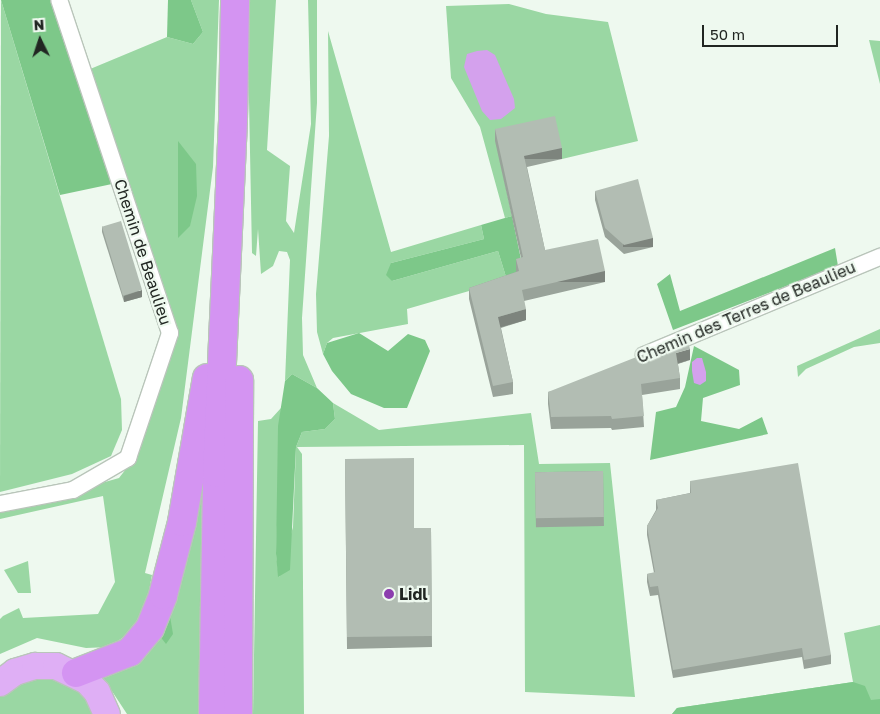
<!DOCTYPE html>
<html>
<head>
<meta charset="utf-8">
<style>
	body { margin:0 }
	#map { position:relative; width:880px; height:714px; overflow:hidden; background:#eef9ef; font-family:"Golos Text",sans-serif }
	div>[style] { position:absolute }
	.green>* { inset:0; background:#9ad7a3 }
	.forest>* { inset:0; background:#7dc889 }
	.water>* { inset:0; background:#d4a1ed }
	.roads { filter:drop-shadow(1px 0 #b9c5ba) drop-shadow(-1px 0 #b9c5ba) drop-shadow(0 1px #b9c5ba) drop-shadow(0 -1px #b9c5ba) }
	.minor>* { height:16px; margin:-8px; padding:0 8px; transform-origin:8px; border-radius:8px; background:#fff }
	.primary>* { height:26px; margin:-13px; padding:0 13px; transform-origin:13px; border-radius:13px; background:#dfaff5 }
	.trunk>* { height:28px; margin:-14px; padding:0 14px; transform-origin:14px; border-radius:14px; background:#d494f2 }
	.wall>* { inset:0; background:#99a39a; transform-origin:0 0 }
	.shaded-wall>* { inset:0; background:#7d847d; transform-origin:0 0 }
	.building>* { inset:0; background:#b2bdb3; transform-origin:0 0 }
	.dots>* { width:14px; height:14px; translate:-50% -50%; box-sizing:border-box; border:2px solid #eef9ef; border-radius:50% }
	span { translate:-50% -50%; white-space:nowrap; text-align:center; line-height:1.15; -webkit-text-stroke:4.5px #eef9ef; paint-order:stroke }
	.street-label { font-size:16px; color:#212622 }
	.poi-label { font-size:16px; color:#212622; font-weight:700 }
	.left { translate:0 -50%; text-align:left }
	.north { position:absolute; left:15px; top:15px; width:50px; height:50px; -webkit-text-stroke:4px #eef9ef; paint-order:stroke; rotate:356deg; font-size:14px; font-weight:700; line-height:20px; text-align:center; color:#212622 }
	.north::after { content:''; display:block; margin:auto; width:18px; height:22px; background:#212622; clip-path:polygon(50% 0,100% 100%,50% 72%,0 100%) }
	.scale { position:absolute; left:702px; top:25px; width:136px; height:22px; box-sizing:border-box; border:2px solid #212622; border-top:0; padding-left:6px; font-size:15px; line-height:18px; white-space:nowrap; color:#212622; -webkit-text-stroke:4px #eef9ef; paint-order:stroke }
</style>
</head>
<body>
<div id="map">
	<div class="green">
		<i style="clip-path:polygon(1px 0,121px 399px,122px 430px,111px 456px,72px 474px,0 492px)"></i>
		<i style="clip-path:polygon(191px 0,219px 0,213px 167px,181px 418px,145px 573px,152px 575px,145px 613px,130px 632px,110px 647px,86px 648px,37px 638px,0 654px,0 619px,3px 616px,19px 608px,23px 618px,98px 614px,115px 582px,103px 496px,0 519px,0 512px,119px 478px,133px 460px,176px 324px,83px 72px,167px 37px,193px 44px,203px 32px)"></i>
		<i style="clip-path:polygon(247px 0,276px 0,267px 150px,290px 166px,286px 221px,294px 233px,311px 124px,308px 0,317px 0,317px 103px,302px 318px,303px 355px,317px 388px,292px 374px,285px 381px,290px 260px,287px 252px,279px 251px,273px 266px,261px 274px,258px 229px,256px 256px,252px 253px)"></i>
		<i style="clip-path:polygon(509px 4px,546px 14px,608px 22px,638px 141px,562px 159px,496px 141px,512px 216px,505px 218px,480px 127px,451px 78px,446px 6px)"></i>
		<i style="clip-path:polygon(328px 31px,391px 252px,481px 225px,484px 239px,391px 263px,392px 281px,498px 251px,507px 280px,407px 309px,408px 324px,333px 338px,327px 343px,323px 354px,317px 332px,316px 294px,329px 136px)"></i>
		<i style="clip-path:polygon(869px 40px,880px 41px,880px 84px)"></i>
		<i style="clip-path:polygon(880px 329px,880px 343px,854px 347px,806px 369px,798px 377px,797px 366px)"></i>
		<i style="clip-path:polygon(210px 399px,205px 714px,127px 714px,98px 670px,170px 616px)"></i>
		<i style="clip-path:polygon(333px 403px,379px 430px,531px 413px,539px 464px,610px 463px,635px 697px,525px 692px,524px 445px,297px 447px,302px 454px,304px 714px,253px 714px,258px 421px,271px 419px,281px 408px,276px 554px,279px 577px,293px 527px,296px 447px,302px 432px,325px 429px,335px 419px)"></i>
		<i style="clip-path:polygon(28px 561px,31px 593px,18px 593px,4px 570px)"></i>
		<i style="clip-path:polygon(880px 625px,880px 714px,672px 714px,677px 708px,853px 682px,844px 633px)"></i>
		<i style="clip-path:polygon(70px 678px,98px 714px,0 714px,0 696px,19px 679px)"></i>
	</div>
	<div class="forest">
		<i style="clip-path:polygon(1px 0,59px 0,112px 184px,60px 195px)"></i>
		<i style="clip-path:polygon(168px 0,191px 0,203px 32px,193px 44px,167px 37px)"></i>
		<i style="clip-path:polygon(178px 141px,196px 164px,197px 196px,190px 226px,178px 238px)"></i>
		<i style="clip-path:polygon(512px 216px,523px 269px,517px 277px,507px 280px,498px 251px,392px 281px,386px 275px,391px 263px,484px 239px,481px 225px)"></i>
		<i style="clip-path:polygon(835px 248px,838px 266px,673px 330px,657px 284px,670px 274px,680px 311px)"></i>
		<i style="clip-path:polygon(359px 333px,388px 351px,408px 334px,425px 340px,430px 351px,407px 408px,384px 408px,351px 394px,332px 371px,323px 354px,327px 343px)"></i>
		<i style="clip-path:polygon(694px 346px,739px 370px,740px 385px,703px 398px,701px 421px,739px 429px,762px 417px,768px 434px,650px 460px,656px 412px,676px 407px,685px 387px)"></i>
		<i style="clip-path:polygon(292px 374px,317px 388px,333px 403px,335px 419px,325px 429px,302px 432px,296px 447px,290px 570px,278px 577px,276px 554px,278px 426px,285px 381px)"></i>
		<i style="clip-path:polygon(170px 616px,173px 634px,166px 644px,159px 635px)"></i>
		<i style="clip-path:polygon(853px 682px,865px 686px,871px 700px,880px 699px,880px 714px,672px 714px,677px 708px)"></i>
	</div>
	<div class="water">
		<i style="clip-path:polygon(477px 51px,487px 50px,495px 55px,514px 99px,515px 108px,501px 119px,490px 120px,482px 111px,464px 67px,467px 54px)"></i>
		<i style="clip-path:polygon(697px 358px,702px 358px,706px 372px,706px 381px,700px 385px,694px 383px,692px 371px,692px 362px)"></i>
	</div>
	<div class="roads">
		<div class="minor">
			<i style="left:644px;top:355px;width:256px;rotate:-22.6deg"></i>
			<i style="left:0;top:504px;width:74px;rotate:-10.9deg"></i>
			<i style="left:73px;top:490px;width:64px;rotate:-30.2deg"></i>
			<i style="left:128px;top:458px;width:132px;rotate:-71.4deg"></i>
			<i style="left:170px;top:333px;width:351px;rotate:-108.4deg"></i>
		</div>
		<div class="primary">
			<i style="left:0;top:683px;width:19px;rotate:-36deg"></i>
			<i style="left:15px;top:672px;width:21px;rotate:-17deg"></i>
			<i style="left:35px;top:666px;width:21px"></i>
			<i style="left:56px;top:666px;width:34px;rotate:26deg"></i>
			<i style="left:87px;top:681px;width:15px;rotate:48deg"></i>
			<i style="left:97px;top:692px;width:24px;rotate:66deg"></i>
		</div>
		<div class="trunk">
			<i style="left:76px;top:673px;width:58px;rotate:-21.3deg"></i>
			<i style="left:130px;top:652px;width:31px;rotate:-50deg"></i>
			<i style="left:150px;top:628px;width:35px;rotate:-68deg"></i>
			<i style="left:163px;top:595px;width:75px;rotate:-75.4deg"></i>
			<i style="left:182px;top:522px;width:146px;rotate:-80.2deg"></i>
			<i style="left:213px;top:714px;width:241px;rotate:-89deg"></i>
			<i style="left:217px;top:473px;width:354px;rotate:-87.4deg"></i>
			<i style="left:233px;top:119px;width:119px;rotate:-89deg"></i>
			<i style="left:238px;top:714px;width:334px;rotate:-89.8deg"></i>
		</div>
	</div>
	<div class="wall">
		<i style="clip-path:polygon(495px 129px,562px 159px,527px 167px,545px 250px,605px 282px,524px 301px,526px 320px,501px 328px,513px 382px,513px 394px,493px 397px,469px 299px,469px 288px,516px 272px,516px 259px,521px 258px,495px 141px)"></i>
		<i style="clip-path:polygon(595px 191px,653px 247px,624px 254px,605px 237px,595px 200px)"></i>
		<i style="clip-path:polygon(102px 226px,142px 297px,124px 302px,102px 232px)"></i>
		<i style="clip-path:polygon(690px 360px,678px 364px,680px 378px,680px 389px,642px 395px,644px 427px,612px 430px,611px 428px,551px 429px,548px 404px,548px 392px)"></i>
		<i style="clip-path:polygon(345px 459px,414px 528px,431px 528px,432px 647px,347px 649px)"></i>
		<i style="left:603px;top:471px;width:55px;height:68px;rotate:89deg"></i>
		<i style="clip-path:polygon(690px 481px,831px 655px,831px 664px,804px 669px,802px 657px,673px 678px,658px 595px,650px 596px,647px 582px,647px 574px,654px 573px,647px 535px,647px 526px,656px 510px,656px 500px,690px 493px)"></i>
	</div>
	<div class="shaded-wall">
		<i style="left:562px;top:148px;width:11px;height:39px;rotate:90deg"></i>
		<i style="left:653px;top:238px;width:9px;height:30px;rotate:90deg"></i>
		<i style="left:605px;top:271px;width:11px;height:85px;rotate:90deg"></i>
		<i style="clip-path:polygon(142px 290px,142px 297px,124px 302px,124px 296px)"></i>
		<i style="clip-path:polygon(526px 309px,526px 320px,498px 328px,498px 317px)"></i>
		<i style="clip-path:polygon(690px 349px,690px 360px,676px 364px,676px 353px)"></i>
	</div>
	<div class="building">
		<i style="clip-path:polygon(555px 116px,562px 148px,524px 156px,545px 250px,598px 239px,605px 271px,522px 290px,526px 309px,498px 317px,513px 382px,493px 386px,469px 288px,519px 271px,516px 259px,523px 257px,495px 129px)"></i>
		<i style="clip-path:polygon(638px 179px,653px 238px,624px 245px,605px 228px,595px 191px)"></i>
		<i style="left:121px;top:221px;width:72px;height:20px;rotate:73deg"></i>
		<i style="clip-path:polygon(687px 337px,690px 349px,676px 353px,680px 378px,641px 384px,644px 416px,612px 419px,611px 416px,551px 417px,548px 392px)"></i>
		<i style="clip-path:polygon(414px 458px,414px 528px,431px 528px,432px 636px,347px 637px,345px 459px)"></i>
		<i style="clip-path:polygon(798px 463px,831px 655px,804px 660px,802px 648px,673px 670px,658px 586px,650px 587px,647px 574px,655px 572px,647px 526px,658px 508px,656px 500px,691px 493px,690px 481px)"></i>
		<i style="left:603px;top:471px;width:46px;height:68px;rotate:89deg"></i>
	</div>
	<div class="dots">
		<i style="left:389px;top:594px;background:#8c3eae"></i>
	</div>
	<div class="street-label">
		<span style="left:143px;top:252px;rotate:72deg">Chemin de Beaulieu</span>
		<span style="left:746px;top:312px;rotate:-23deg">Chemin des Terres de Beaulieu</span>
	</div>
	<div class="poi-label">
		<span class="left" style="left:399px;top:594px">Lidl</span>
	</div>
	<div class="north">N</div>
	<div class="scale">50 m</div>
</div>
</body>
</html>
